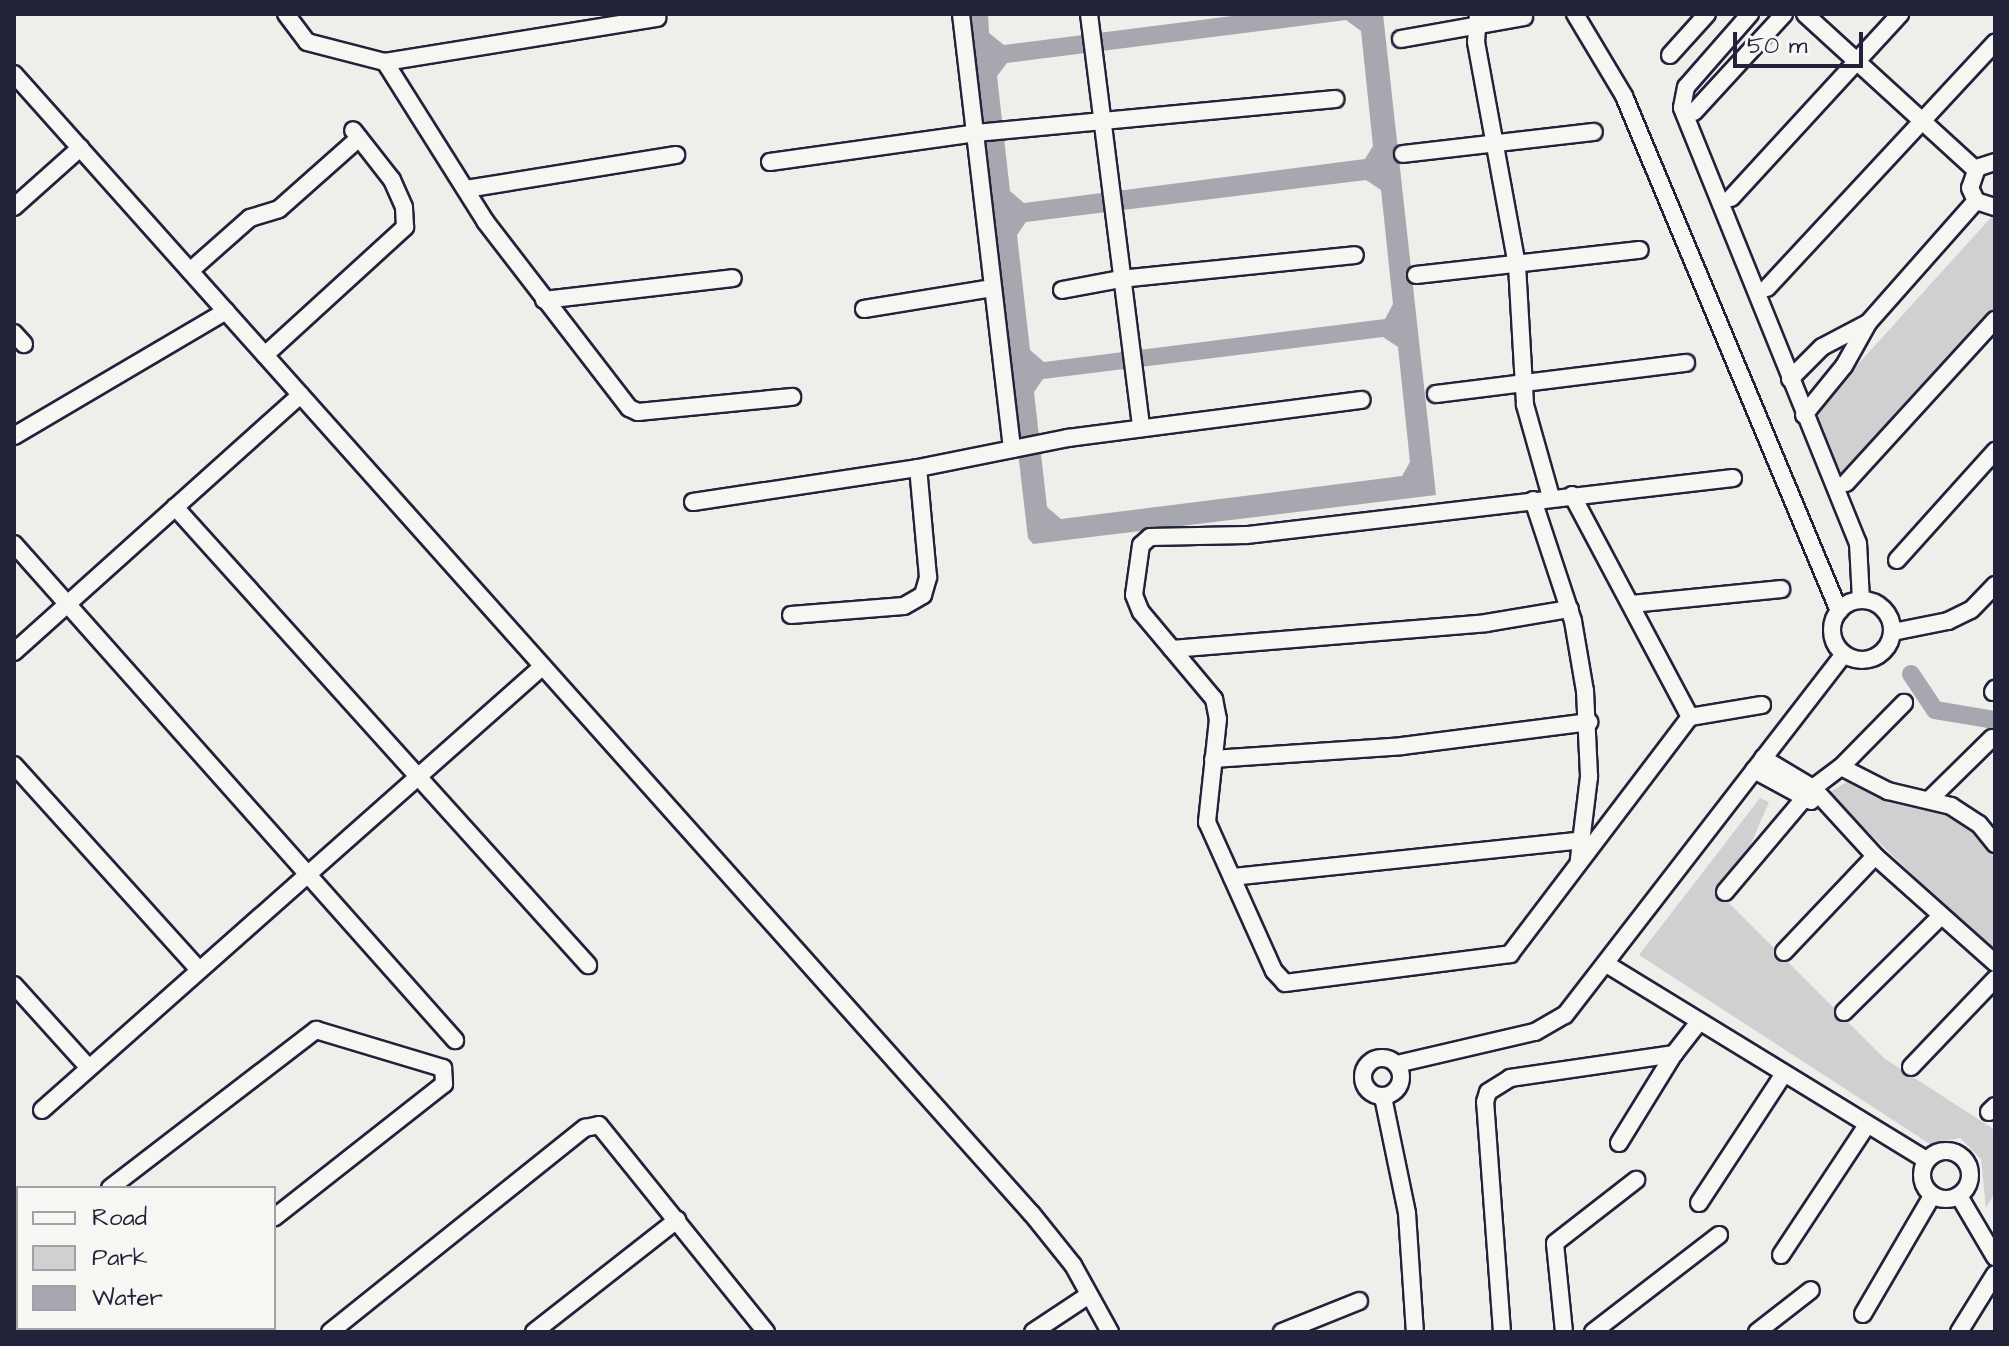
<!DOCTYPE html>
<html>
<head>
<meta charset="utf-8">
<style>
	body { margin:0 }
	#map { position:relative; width:2009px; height:1346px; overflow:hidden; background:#eeeeeb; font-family:"Architects Daughter",sans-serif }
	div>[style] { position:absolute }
	.green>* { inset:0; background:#d0d0d1 }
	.water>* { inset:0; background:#a7a7af }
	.canal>* { height:18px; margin:-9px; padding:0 9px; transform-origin:9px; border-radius:9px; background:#a7a7af }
	.roads { filter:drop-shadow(2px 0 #22223b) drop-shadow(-2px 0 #22223b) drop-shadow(0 2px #22223b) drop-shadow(0 -2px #22223b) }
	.minor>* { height:16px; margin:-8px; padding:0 8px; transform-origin:8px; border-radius:8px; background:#f6f6f2 }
	.minor>.ring { margin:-8px; padding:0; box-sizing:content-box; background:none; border:16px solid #f6f6f2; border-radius:50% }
	span { translate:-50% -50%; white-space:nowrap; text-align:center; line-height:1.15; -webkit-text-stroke:6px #f6f6f2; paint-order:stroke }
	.frame { position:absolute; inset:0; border:16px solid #22223b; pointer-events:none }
	.legend { position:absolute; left:16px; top:1186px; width:260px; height:144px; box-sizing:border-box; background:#f6f6f2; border:2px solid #a1a1a9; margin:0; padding:10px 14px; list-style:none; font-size:24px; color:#22223b }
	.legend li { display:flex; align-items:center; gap:16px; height:40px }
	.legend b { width:40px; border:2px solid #a1a1a9 }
	.scale { position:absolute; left:1733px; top:32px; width:130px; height:36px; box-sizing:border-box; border:4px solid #22223b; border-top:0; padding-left:10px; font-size:24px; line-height:28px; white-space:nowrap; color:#22223b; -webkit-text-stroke:6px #f6f6f2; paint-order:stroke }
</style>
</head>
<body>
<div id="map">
	<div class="green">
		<i style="clip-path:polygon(1995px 213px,1995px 308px,1840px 481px,1812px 415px)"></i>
		<i style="clip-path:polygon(1850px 780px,1878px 796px,1936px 809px,1967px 824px,1995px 859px,1995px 954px,1838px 803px,1830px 792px)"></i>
		<i style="clip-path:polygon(1760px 798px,1769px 802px,1747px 853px,1714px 888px,1885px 1059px,1995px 1130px,1995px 1192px,1986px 1208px,1981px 1159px,1960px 1138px,1930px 1144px,1639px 955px)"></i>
	</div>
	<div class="water">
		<i style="clip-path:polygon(evenodd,967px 14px,988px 14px,989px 33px,1004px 45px,1248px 14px,1383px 14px,1436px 495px,1033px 544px,1028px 538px,967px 14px,1346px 20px,1361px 31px,1373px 146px,1365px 159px,1024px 203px,1010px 191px,997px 76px,1007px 63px,1346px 20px,967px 14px,1366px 180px,1381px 190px,1393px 304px,1385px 319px,1044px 362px,1030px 350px,1017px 235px,1026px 222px,1366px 180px,967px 14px,1383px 337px,1398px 347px,1410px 462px,1402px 476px,1061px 519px,1047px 507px,1034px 392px,1043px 379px,1383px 337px)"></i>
	</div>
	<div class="canal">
		<i style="left:1911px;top:674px;width:43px;rotate:56.3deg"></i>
		<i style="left:1935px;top:710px;width:61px;rotate:9.5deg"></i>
	</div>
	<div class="roads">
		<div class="minor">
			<i style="left:286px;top:14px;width:35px;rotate:53deg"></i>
			<i style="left:307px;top:42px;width:81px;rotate:14.4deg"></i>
			<i style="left:385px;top:62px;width:276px;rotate:-9.2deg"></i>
			<i style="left:961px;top:14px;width:438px;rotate:83.3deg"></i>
			<i style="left:1089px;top:14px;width:417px;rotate:82.8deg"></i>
			<i style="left:1478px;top:14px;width:28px;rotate:94deg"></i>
			<i style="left:1476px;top:42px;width:227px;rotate:79.6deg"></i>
			<i style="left:1517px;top:265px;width:140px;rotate:86.7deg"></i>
			<i style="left:1525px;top:405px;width:96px;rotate:74.2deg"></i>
			<i style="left:1575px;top:14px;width:96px;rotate:59.1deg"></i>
			<i style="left:1624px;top:96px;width:558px;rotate:67.34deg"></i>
			<i style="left:1750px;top:14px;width:97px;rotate:131.2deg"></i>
			<i style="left:1686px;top:87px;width:21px;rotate:101deg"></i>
			<i style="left:1682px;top:108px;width:469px;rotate:68deg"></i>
			<i style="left:1858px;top:543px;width:57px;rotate:87deg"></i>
			<i style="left:1805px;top:14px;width:231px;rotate:42.4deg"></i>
			<i style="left:1401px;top:39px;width:125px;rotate:-10.1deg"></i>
			<i style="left:1670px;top:55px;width:55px;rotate:-47.9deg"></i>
			<i style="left:385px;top:62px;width:188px;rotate:57.8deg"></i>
			<i style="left:485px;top:221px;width:236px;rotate:52.4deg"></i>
			<i style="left:629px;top:408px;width:10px;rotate:24deg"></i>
			<i style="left:638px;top:412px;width:155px;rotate:-5.6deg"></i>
			<i style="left:14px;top:74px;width:1528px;rotate:48.24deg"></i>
			<i style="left:1032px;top:1214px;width:65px;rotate:51.2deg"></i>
			<i style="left:1073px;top:1265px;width:77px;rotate:61.1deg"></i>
			<i style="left:1694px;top:112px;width:133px;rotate:-47.4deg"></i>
			<i style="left:1403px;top:154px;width:192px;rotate:-6.6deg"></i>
			<i style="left:770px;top:162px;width:208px;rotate:-8deg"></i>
			<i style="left:976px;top:133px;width:361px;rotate:-5.4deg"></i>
			<i style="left:1995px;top:162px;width:19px;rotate:162deg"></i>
			<i style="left:1977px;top:168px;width:21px;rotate:109deg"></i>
			<i style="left:1970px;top:188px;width:14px;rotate:65deg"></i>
			<i style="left:1976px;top:201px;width:20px;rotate:18deg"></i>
			<i style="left:466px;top:189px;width:213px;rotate:-9.2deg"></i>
			<i style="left:1731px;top:198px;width:250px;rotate:-47.4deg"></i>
			<i style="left:14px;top:207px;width:89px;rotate:-41.8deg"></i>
			<i style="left:190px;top:271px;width:80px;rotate:-41.5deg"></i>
			<i style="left:250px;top:218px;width:30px;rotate:-17deg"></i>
			<i style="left:279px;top:209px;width:107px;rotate:-41.6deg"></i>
			<i style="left:1416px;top:275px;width:225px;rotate:-6.4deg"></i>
			<i style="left:1767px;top:288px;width:335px;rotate:-47.1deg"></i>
			<i style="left:1062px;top:290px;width:59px;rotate:-10.7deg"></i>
			<i style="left:1120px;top:279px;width:236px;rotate:-5.8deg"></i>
			<i style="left:544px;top:300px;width:190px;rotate:-6.6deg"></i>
			<i style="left:864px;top:309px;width:130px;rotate:-9.3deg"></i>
			<i style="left:14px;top:333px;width:15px;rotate:48deg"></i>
			<i style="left:265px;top:355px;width:190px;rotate:-42.4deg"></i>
			<i style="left:405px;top:227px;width:20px;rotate:-93deg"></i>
			<i style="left:404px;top:207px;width:30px;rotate:-114deg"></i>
			<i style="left:392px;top:180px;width:63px;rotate:-128deg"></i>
			<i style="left:1790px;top:379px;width:45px;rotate:-45deg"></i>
			<i style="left:1822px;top:347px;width:52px;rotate:-27.6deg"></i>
			<i style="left:1436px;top:394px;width:252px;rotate:-7.1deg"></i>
			<i style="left:1804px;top:415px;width:63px;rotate:-50.8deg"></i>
			<i style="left:1844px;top:366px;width:49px;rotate:-60.8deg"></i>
			<i style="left:1868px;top:323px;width:163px;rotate:-48.5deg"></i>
			<i style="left:14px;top:436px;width:246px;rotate:-30.5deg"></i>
			<i style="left:1733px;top:478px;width:490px;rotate:173.3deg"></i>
			<i style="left:1246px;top:535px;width:96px;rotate:178.8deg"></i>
			<i style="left:1150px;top:537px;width:12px;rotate:138deg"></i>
			<i style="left:1141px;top:545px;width:50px;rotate:98deg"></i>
			<i style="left:1134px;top:595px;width:18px;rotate:68deg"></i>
			<i style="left:1141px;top:612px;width:114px;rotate:50deg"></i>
			<i style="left:1214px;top:699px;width:20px;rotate:79deg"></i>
			<i style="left:1218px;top:719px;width:104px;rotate:96.1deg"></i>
			<i style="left:1207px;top:822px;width:163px;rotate:65.8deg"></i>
			<i style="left:1274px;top:971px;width:16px;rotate:47deg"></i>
			<i style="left:1285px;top:983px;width:227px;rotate:-7.3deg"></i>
			<i style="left:1510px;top:954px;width:298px;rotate:-52.8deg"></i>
			<i style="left:1690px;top:717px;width:73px;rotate:-9.5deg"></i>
			<i style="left:1846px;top:483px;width:221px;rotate:-47.6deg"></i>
			<i style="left:1572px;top:495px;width:251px;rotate:62deg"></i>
			<i style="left:1533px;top:500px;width:127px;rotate:71.7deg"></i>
			<i style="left:1573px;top:621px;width:71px;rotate:80.3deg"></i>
			<i style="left:1585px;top:691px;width:86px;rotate:87.3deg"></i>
			<i style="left:1589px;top:777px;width:83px;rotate:97deg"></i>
			<i style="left:693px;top:502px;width:228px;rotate:-8.6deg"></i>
			<i style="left:918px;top:468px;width:153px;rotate:-11.3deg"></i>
			<i style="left:1068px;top:438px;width:296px;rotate:-7.4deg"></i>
			<i style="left:175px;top:507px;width:617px;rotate:47.96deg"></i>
			<i style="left:14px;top:544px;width:664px;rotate:48.36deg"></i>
			<i style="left:1897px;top:560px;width:147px;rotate:-48deg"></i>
			<i class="ring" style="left:1832px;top:600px;width:44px;height:44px"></i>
			<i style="left:1632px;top:604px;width:150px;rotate:-5.7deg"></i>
			<i style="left:791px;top:615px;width:113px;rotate:-4.6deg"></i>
			<i style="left:904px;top:606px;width:22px;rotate:-30deg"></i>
			<i style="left:923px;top:595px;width:19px;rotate:-74deg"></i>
			<i style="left:928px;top:577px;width:109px;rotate:-95.2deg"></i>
			<i style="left:1893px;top:632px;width:56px;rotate:-11.3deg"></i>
			<i style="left:1948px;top:621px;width:25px;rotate:-26deg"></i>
			<i style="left:1971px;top:610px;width:35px;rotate:-46deg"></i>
			<i style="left:1172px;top:649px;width:315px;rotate:-4.7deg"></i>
			<i style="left:1486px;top:623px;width:85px;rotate:-9.5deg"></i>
			<i style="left:14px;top:652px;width:385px;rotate:-41.9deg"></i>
			<i style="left:1993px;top:692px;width:4px;rotate:-56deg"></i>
			<i style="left:1763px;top:758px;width:58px;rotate:31deg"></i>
			<i style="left:1813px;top:788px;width:92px;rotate:47.6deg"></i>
			<i style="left:1875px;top:856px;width:161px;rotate:41.7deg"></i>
			<i style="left:1213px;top:759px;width:189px;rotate:-3.9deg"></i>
			<i style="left:1402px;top:746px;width:189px;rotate:-7.3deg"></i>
			<i style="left:14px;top:765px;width:276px;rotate:47.9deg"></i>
			<i style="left:1841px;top:767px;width:90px;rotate:-45.5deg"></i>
			<i style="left:1754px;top:770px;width:65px;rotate:28.5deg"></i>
			<i style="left:1930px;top:799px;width:87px;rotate:-44.5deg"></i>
			<i style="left:1232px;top:877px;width:352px;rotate:-6deg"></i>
			<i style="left:1725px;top:892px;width:136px;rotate:-49.8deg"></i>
			<i style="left:1813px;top:788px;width:35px;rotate:-37deg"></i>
			<i style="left:1841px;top:767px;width:53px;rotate:27.1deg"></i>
			<i style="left:1888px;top:791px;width:65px;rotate:13.4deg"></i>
			<i style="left:1951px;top:806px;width:33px;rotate:33deg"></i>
			<i style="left:1979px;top:824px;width:26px;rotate:51deg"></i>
			<i style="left:1784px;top:952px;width:132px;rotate:-46.5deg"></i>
			<i style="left:1608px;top:965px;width:373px;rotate:31.5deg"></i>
			<i style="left:14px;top:985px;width:110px;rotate:47.9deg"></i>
			<i style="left:1844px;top:1012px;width:135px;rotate:-44.7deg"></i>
			<i class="ring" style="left:1363px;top:1058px;width:22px;height:22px"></i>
			<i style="left:1397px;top:1064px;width:142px;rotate:-13.1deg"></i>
			<i style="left:1535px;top:1032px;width:34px;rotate:-30deg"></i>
			<i style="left:1565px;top:1015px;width:456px;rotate:-52.3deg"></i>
			<i style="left:1911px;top:1067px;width:122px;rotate:-46.3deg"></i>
			<i style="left:1383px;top:1097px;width:118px;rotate:78.3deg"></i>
			<i style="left:1407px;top:1213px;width:119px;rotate:86.2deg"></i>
			<i style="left:42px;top:1110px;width:669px;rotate:-41.55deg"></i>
			<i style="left:1989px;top:1112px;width:8px;rotate:-45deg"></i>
			<i style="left:1619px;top:1143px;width:105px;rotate:-58.3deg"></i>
			<i class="ring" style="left:1922px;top:1151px;width:32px;height:32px"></i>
			<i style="left:110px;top:1188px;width:260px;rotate:-37.5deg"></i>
			<i style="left:316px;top:1030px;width:133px;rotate:16.7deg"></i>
			<i style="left:443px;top:1068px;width:16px;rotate:86deg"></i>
			<i style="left:444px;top:1084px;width:216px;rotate:141.8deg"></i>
			<i style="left:1959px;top:1196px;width:71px;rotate:59.5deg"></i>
			<i style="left:1699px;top:1203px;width:153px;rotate:-56.7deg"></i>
			<i style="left:1781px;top:1255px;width:156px;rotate:-56.5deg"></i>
			<i style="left:14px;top:1262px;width:5px;rotate:-37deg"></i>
			<i style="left:1863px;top:1314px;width:137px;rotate:-59.7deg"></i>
			<i style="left:129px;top:1332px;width:6px;rotate:-39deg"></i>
			<i style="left:330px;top:1332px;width:327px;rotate:-38.7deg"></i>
			<i style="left:585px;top:1128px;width:14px;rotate:-12deg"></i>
			<i style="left:599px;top:1125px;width:266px;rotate:51.1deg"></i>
			<i style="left:534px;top:1332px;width:182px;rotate:-38.1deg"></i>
			<i style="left:1033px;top:1332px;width:67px;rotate:-33.5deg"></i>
			<i style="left:1282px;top:1332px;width:83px;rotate:-21.9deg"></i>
			<i style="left:1502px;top:1332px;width:231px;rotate:-94.2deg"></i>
			<i style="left:1485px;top:1102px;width:10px;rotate:-73deg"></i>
			<i style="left:1488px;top:1092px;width:26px;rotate:-32deg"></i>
			<i style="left:1510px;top:1078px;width:166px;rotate:-8.3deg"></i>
			<i style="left:1674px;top:1054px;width:39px;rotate:-52deg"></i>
			<i style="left:1564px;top:1332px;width:89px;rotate:-95.8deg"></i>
			<i style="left:1555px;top:1243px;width:103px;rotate:-37.9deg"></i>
			<i style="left:1593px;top:1332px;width:159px;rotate:-37.6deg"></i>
			<i style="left:1757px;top:1332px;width:68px;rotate:-37.9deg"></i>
			<i style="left:1959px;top:1332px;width:68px;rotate:-58.2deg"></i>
		</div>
	</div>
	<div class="frame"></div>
	<ul class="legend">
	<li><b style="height:10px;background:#f6f6f2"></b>Road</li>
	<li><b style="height:22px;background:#d0d0d1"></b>Park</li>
	<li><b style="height:22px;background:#a7a7af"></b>Water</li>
	</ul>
	<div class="scale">50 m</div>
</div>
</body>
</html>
